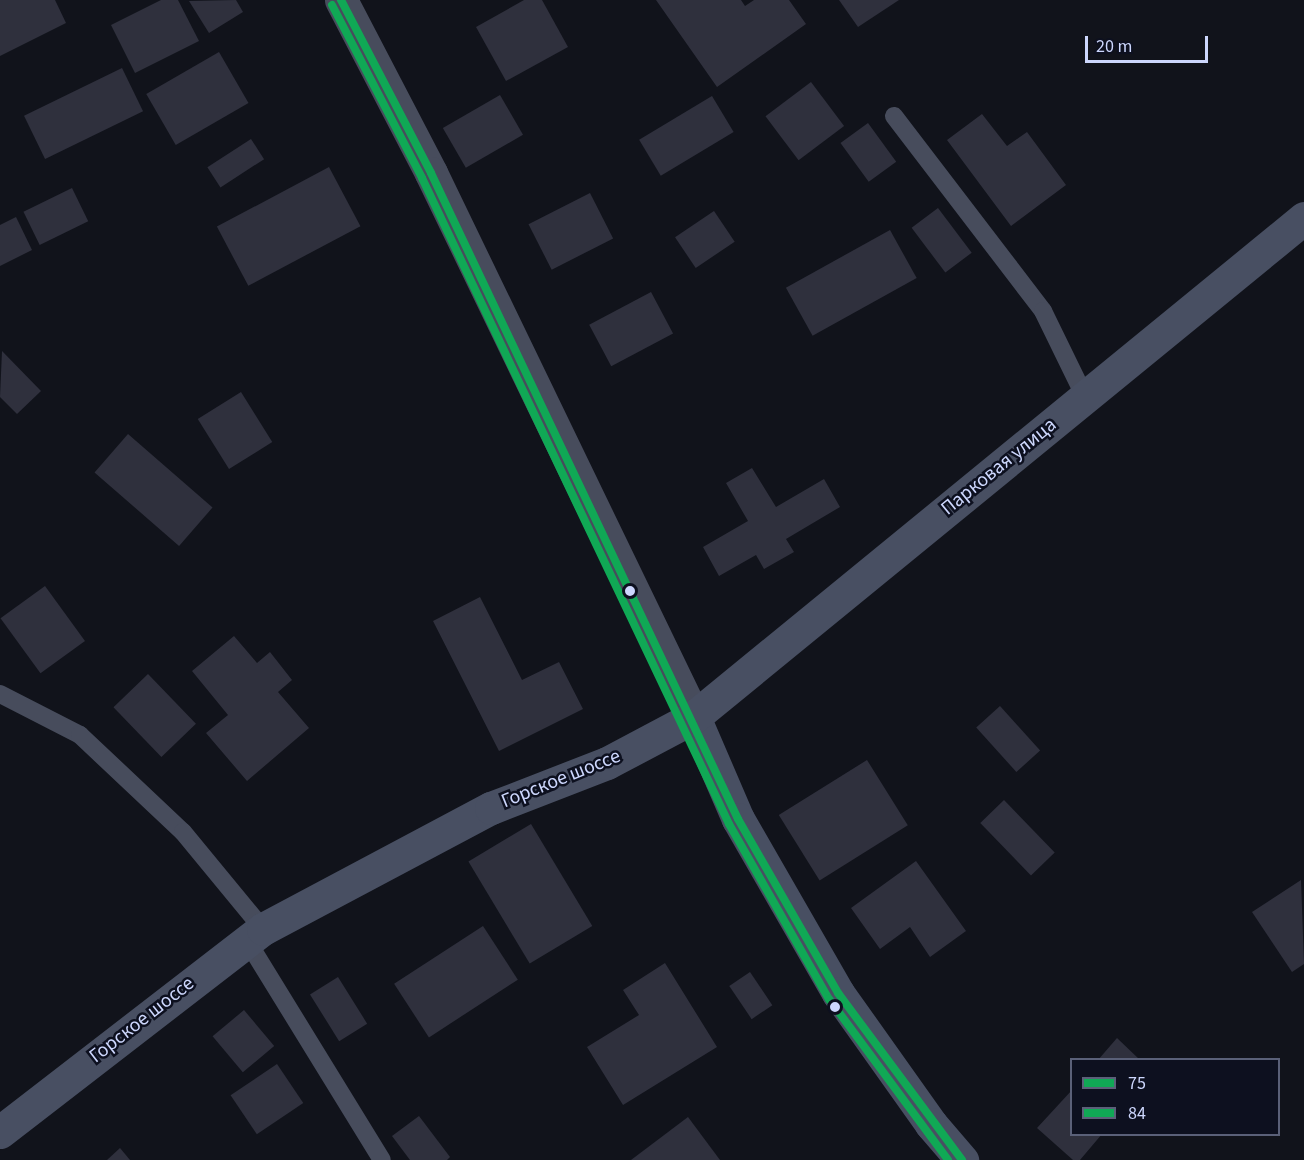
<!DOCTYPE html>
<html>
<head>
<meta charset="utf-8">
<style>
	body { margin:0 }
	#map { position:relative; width:1304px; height:1160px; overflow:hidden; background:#11131b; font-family:"Source Sans 3",sans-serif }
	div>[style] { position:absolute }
	.building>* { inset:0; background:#2f303d; transform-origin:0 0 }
	.service>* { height:18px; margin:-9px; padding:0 9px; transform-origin:9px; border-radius:9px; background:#474c5c }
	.minor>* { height:33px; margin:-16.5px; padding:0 16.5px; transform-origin:16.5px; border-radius:16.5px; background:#474c5c }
	.secondary>* { height:33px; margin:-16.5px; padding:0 16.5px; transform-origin:16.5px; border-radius:16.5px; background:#484f62 }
	.bus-1>* { height:8px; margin:-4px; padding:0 4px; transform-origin:4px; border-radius:4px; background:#10a855 }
	.bus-2>* { height:8px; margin:-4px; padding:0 4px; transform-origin:4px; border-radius:4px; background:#10a855 }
	.dots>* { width:16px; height:16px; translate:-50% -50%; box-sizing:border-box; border:3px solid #0d101f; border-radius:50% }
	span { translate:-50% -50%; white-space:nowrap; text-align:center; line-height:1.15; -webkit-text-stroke:5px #0d101f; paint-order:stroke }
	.street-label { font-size:20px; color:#cdd7fd }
	.legend { position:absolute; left:1070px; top:1058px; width:210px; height:78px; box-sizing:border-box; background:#0d101f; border:2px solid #5a6078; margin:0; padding:8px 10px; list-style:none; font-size:18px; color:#cdd7fd }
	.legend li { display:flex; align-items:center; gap:12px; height:30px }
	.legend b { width:30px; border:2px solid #5a6078 }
	.scale { position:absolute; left:1085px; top:36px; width:123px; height:27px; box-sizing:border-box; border:3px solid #cdd7fd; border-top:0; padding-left:8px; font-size:18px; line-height:21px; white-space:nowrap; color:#cdd7fd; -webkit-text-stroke:4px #0d101f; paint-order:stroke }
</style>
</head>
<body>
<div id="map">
	<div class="building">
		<i style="clip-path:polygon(0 0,55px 0,66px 23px,0 56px)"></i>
		<i style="clip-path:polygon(161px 0,178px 0,199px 41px,135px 73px,111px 25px)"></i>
		<i style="clip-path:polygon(236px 0,243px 12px,209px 33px,189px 1px)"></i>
		<i style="clip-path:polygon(524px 0,542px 0,568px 47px,506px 81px,476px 27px)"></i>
		<i style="clip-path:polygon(656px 0,741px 0,745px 6px,754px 0,789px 0,806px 24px,717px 87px)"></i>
		<i style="clip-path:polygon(839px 0,899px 0,858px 27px)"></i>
		<i style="left:219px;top:52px;width:59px;height:84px;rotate:60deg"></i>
		<i style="left:122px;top:68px;width:48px;height:109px;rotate:64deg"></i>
		<i style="left:811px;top:82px;width:55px;height:57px;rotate:53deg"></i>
		<i style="left:500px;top:95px;width:46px;height:66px;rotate:60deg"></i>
		<i style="left:712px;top:96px;width:42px;height:85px;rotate:59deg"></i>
		<i style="clip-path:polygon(982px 114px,1007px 146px,1027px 132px,1066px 185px,1011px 226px,947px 140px)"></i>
		<i style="left:868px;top:123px;width:48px;height:34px;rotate:54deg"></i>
		<i style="left:251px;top:139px;width:24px;height:52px;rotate:57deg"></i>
		<i style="left:329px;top:167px;width:67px;height:127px;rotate:62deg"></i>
		<i style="left:72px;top:188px;width:37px;height:54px;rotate:64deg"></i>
		<i style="left:590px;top:193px;width:51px;height:69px;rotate:63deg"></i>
		<i style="left:938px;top:208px;width:56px;height:33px;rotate:53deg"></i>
		<i style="left:714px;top:211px;width:37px;height:47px;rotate:56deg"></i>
		<i style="clip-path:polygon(16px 217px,32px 250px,0 266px,0 225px)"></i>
		<i style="left:890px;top:230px;width:55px;height:119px;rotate:61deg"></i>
		<i style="left:651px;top:292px;width:47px;height:70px;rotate:62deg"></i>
		<i style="clip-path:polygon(2px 351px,41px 391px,17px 414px,0 397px)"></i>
		<i style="left:241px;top:392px;width:59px;height:51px;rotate:58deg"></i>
		<i style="left:128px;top:434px;width:112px;height:51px;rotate:41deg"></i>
		<i style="clip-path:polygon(752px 468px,776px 507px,824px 479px,840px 507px,786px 539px,794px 552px,764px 569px,756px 555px,719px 576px,703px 547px,748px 521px,726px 483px)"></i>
		<i style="left:45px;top:586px;width:68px;height:55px;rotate:54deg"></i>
		<i style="clip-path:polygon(480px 597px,522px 680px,559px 662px,583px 709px,499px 751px,433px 621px)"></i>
		<i style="clip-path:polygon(234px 636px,257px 663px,270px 652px,292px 680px,278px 692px,309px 728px,247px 781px,206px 733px,228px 715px,192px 671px)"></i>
		<i style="left:148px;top:674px;width:69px;height:48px;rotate:46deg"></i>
		<i style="left:1000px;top:706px;width:60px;height:32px;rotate:48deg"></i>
		<i style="left:867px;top:760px;width:77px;height:104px;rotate:58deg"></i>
		<i style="left:1004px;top:800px;width:73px;height:33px;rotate:46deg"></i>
		<i style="left:531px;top:824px;width:119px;height:73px;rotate:59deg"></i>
		<i style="clip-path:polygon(916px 861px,966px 931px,930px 957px,910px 927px,880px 949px,851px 908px)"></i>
		<i style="clip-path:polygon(1301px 880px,1304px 964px,1292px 972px,1252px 912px)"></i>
		<i style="left:483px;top:926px;width:64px;height:106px;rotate:57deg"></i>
		<i style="clip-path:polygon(665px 963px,717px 1047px,623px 1105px,587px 1047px,639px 1015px,623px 990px)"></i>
		<i style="left:750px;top:972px;width:40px;height:25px;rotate:56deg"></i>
		<i style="left:338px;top:977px;width:55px;height:33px;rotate:58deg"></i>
		<i style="left:244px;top:1010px;width:47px;height:41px;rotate:50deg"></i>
		<i style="clip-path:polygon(1117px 1038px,1140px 1060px,1098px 1060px)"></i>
		<i style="left:277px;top:1064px;width:47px;height:56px;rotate:56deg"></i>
		<i style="clip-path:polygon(1072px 1090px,1072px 1134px,1102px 1134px,1080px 1160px,1073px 1160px,1037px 1128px)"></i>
		<i style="clip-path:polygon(419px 1116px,450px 1157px,447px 1160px,410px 1160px,392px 1136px)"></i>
		<i style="clip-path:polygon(688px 1117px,720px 1160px,631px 1160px)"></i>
		<i style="clip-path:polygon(120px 1148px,130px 1160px,107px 1160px)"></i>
	</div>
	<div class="service">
		<i style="left:894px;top:116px;width:245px;rotate:52.6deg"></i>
		<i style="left:1043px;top:311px;width:96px;rotate:64deg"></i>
		<i style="left:0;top:694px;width:90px;rotate:27.1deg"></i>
		<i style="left:80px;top:735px;width:141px;rotate:43.3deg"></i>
		<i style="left:183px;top:832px;width:126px;rotate:50.5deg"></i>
		<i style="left:246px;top:939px;width:259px;rotate:58.4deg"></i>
	</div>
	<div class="minor">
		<i style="left:341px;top:0;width:195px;rotate:62.5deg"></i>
		<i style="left:431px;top:173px;width:604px;rotate:64.2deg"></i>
	</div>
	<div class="secondary">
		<i style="left:694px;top:717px;width:111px;rotate:66.7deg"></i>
		<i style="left:738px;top:819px;width:201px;rotate:60.1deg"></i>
		<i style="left:838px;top:993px;width:161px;rotate:54.6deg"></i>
		<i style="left:931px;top:1124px;width:48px;rotate:49.3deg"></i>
		<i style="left:0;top:1132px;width:332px;rotate:-37.7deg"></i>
		<i style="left:263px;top:929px;width:258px;rotate:-28deg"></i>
		<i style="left:491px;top:808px;width:124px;rotate:-21.2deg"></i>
		<i style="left:607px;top:763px;width:98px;rotate:-27.9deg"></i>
		<i style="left:694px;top:717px;width:788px;rotate:-39.28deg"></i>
	</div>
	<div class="bus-1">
		<i style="left:341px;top:0;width:195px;rotate:62.5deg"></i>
		<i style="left:431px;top:173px;width:715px;rotate:64.58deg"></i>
		<i style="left:738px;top:819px;width:201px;rotate:60.1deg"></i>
		<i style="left:838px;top:993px;width:208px;rotate:53.4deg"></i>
	</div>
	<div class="bus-2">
		<i style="left:332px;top:5px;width:195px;rotate:62.5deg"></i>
		<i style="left:422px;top:178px;width:715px;rotate:64.58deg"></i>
		<i style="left:729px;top:824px;width:202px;rotate:60.3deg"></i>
		<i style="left:829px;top:999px;width:200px;rotate:53.5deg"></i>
	</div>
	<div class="dots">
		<i style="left:630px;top:591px;background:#cdd7fd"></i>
		<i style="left:835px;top:1007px;background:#cdd7fd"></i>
	</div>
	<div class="street-label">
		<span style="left:999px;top:467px;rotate:-39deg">Парковая улица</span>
		<span style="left:561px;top:779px;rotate:-22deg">Горское шоссе</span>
		<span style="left:142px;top:1020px;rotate:-38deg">Горское шоссе</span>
	</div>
	<ul class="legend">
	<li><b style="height:8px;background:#10a855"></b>75</li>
	<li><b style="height:8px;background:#10a855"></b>84</li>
	</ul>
	<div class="scale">20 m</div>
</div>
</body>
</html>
